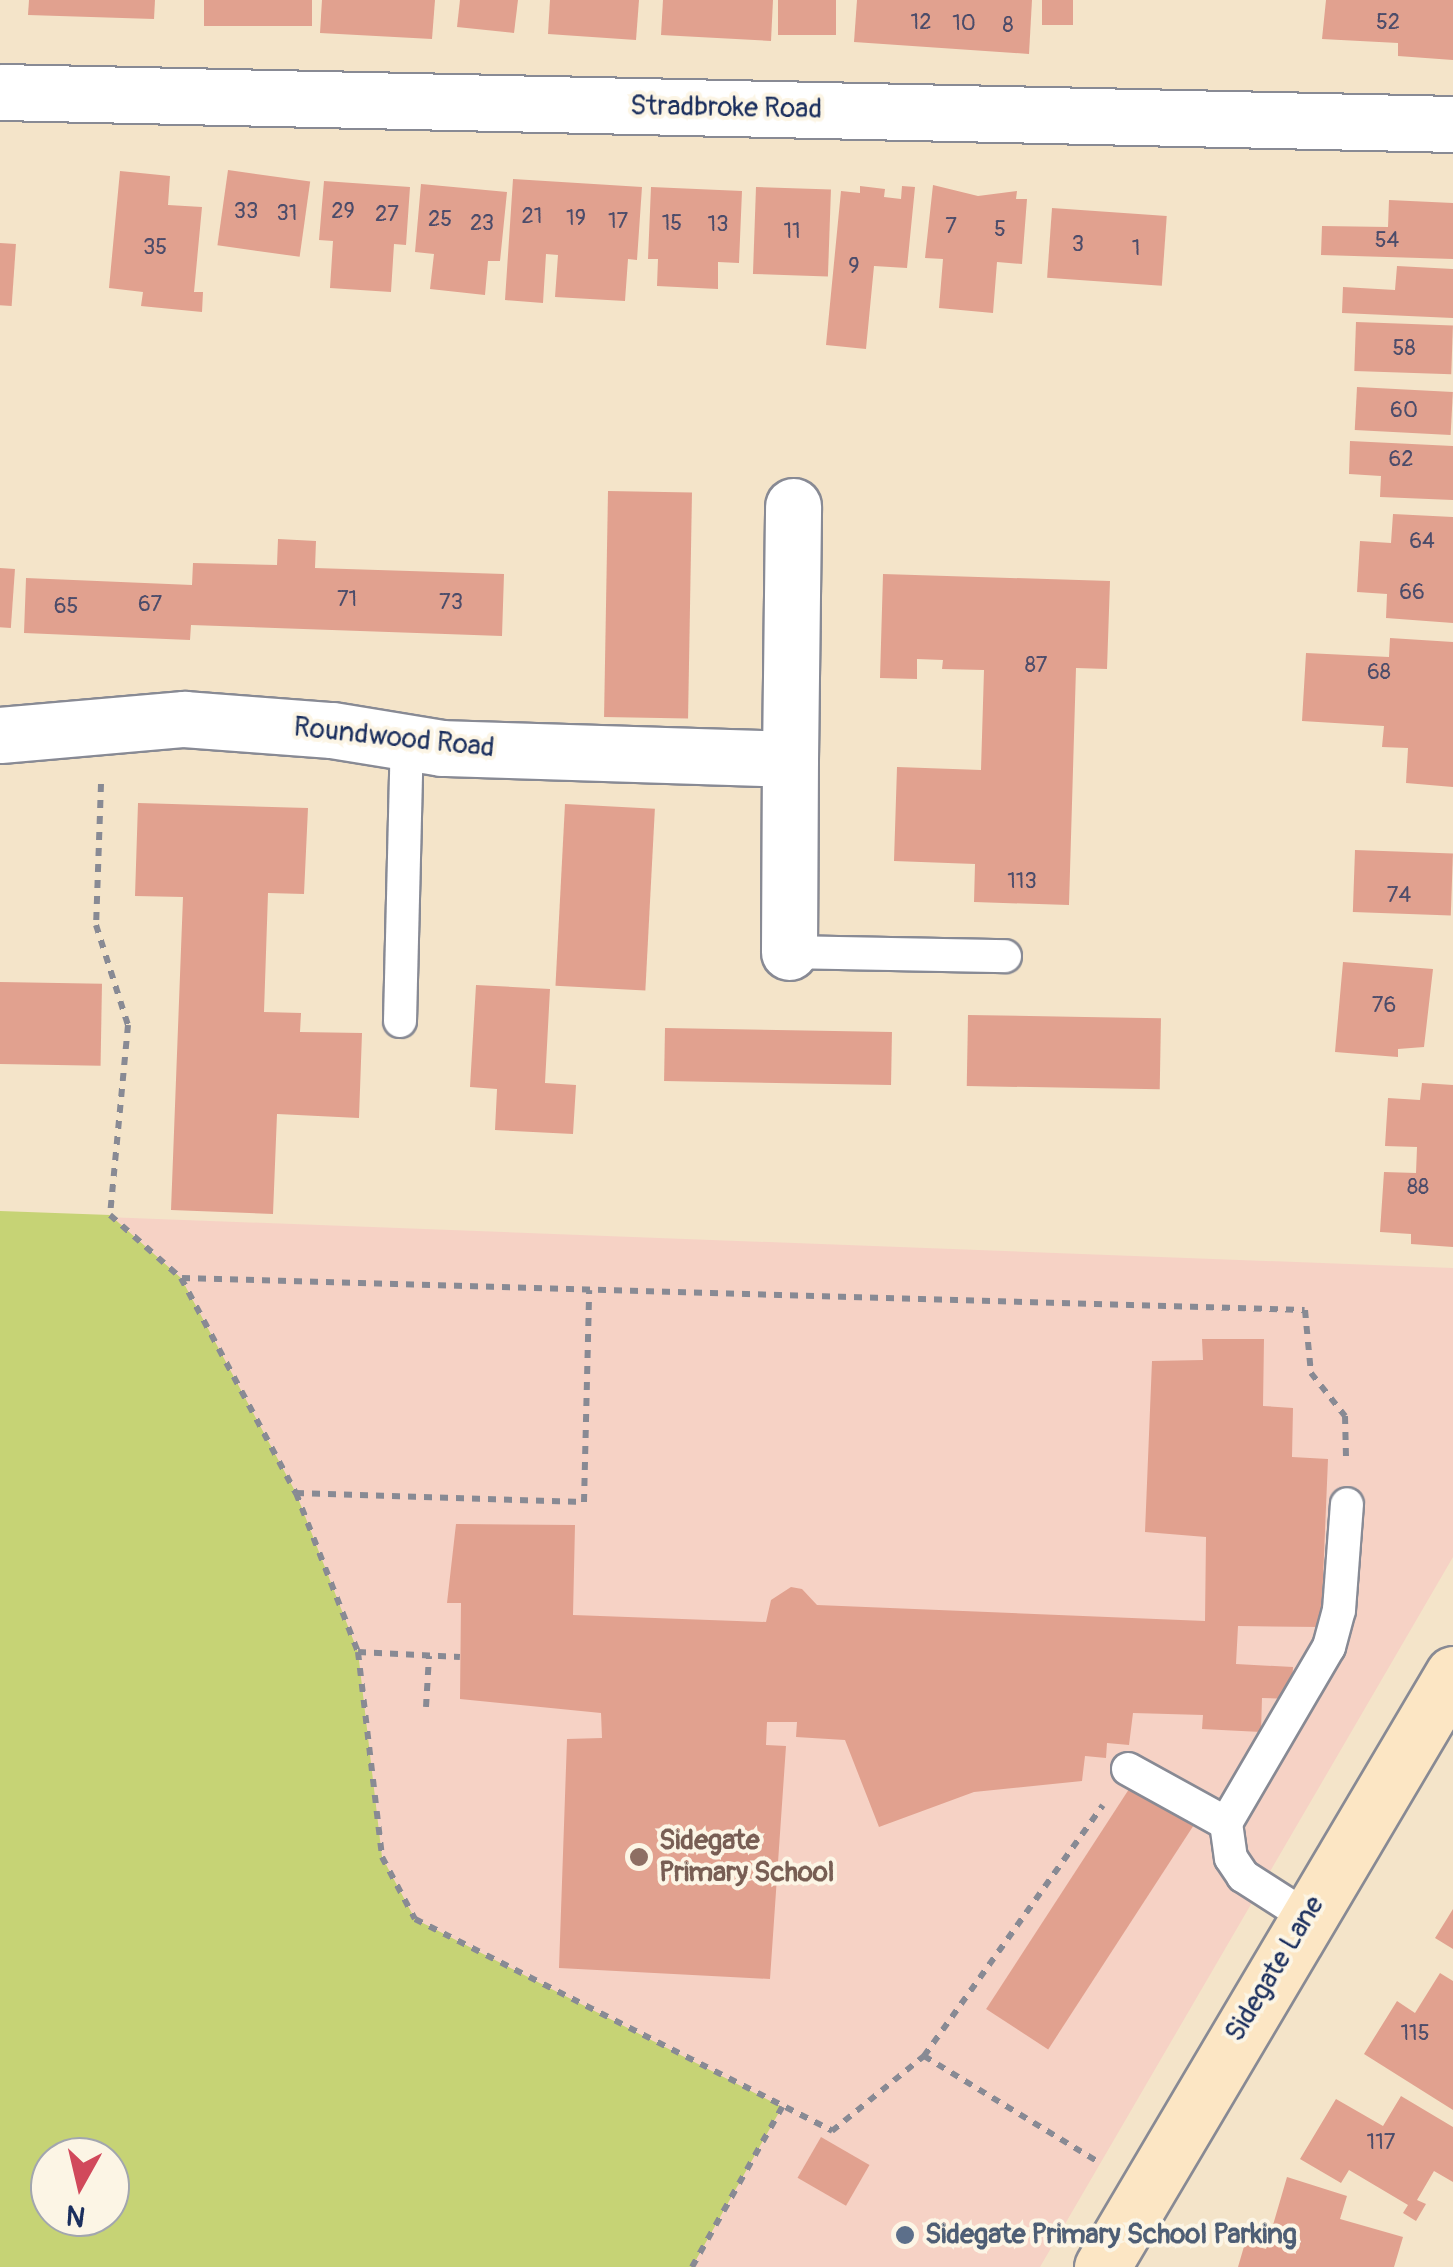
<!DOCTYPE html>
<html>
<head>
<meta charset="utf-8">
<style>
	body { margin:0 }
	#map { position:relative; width:1453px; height:2267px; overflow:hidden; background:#f4e4c9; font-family:Pangolin,sans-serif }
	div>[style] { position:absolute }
	.built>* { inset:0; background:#f6d2c5 }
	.green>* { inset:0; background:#c6d375 }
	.building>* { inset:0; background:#e1a18f; transform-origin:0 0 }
	.path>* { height:6px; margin-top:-3px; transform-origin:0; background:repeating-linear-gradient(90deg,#888a94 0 8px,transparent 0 16px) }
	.roads { filter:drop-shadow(2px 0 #888a94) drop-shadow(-2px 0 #888a94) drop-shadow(0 2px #888a94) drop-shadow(0 -2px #888a94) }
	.lane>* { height:32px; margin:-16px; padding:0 16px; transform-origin:16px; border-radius:16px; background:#fff }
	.street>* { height:55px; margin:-27.5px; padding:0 27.5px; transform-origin:27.5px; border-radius:27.5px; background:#fff }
	.secondary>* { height:55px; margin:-27.5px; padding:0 27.5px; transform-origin:27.5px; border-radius:27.5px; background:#fce6c4 }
	.dots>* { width:28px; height:28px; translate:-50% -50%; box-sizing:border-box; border:5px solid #fcf5e5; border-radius:50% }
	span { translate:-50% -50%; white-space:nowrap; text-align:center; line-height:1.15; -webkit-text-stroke:8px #fcf5e5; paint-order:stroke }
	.number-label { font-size:22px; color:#4c4c6a }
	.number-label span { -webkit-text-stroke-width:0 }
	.street-label { font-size:28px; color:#1b2f5e }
	.education-label { font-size:28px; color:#785e54; font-weight:700 }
	.left { translate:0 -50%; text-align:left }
	.service-label { font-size:28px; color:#4e5e75; font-weight:700 }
	.north { position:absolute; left:30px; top:2137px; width:100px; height:100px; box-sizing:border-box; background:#fcf5e5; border:2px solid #a2a6af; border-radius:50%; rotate:188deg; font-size:28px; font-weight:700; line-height:40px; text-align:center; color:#1b2f5e }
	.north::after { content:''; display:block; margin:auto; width:35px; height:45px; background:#d1495b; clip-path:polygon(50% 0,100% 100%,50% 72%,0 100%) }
</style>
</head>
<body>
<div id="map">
	<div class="built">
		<i style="clip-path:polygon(evenodd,0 1213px,1453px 1268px,1453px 1557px,1040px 2267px,0 2267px,0 1213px,50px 2157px,110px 2157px,110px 2217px,50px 2217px,50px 2157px)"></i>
	</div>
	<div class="green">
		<i style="clip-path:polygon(evenodd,0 1211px,110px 1215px,181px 1278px,296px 1493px,358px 1652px,382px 1857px,415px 1919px,782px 2107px,692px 2267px,0 2267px,0 1211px,50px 2157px,110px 2157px,110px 2217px,50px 2217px,50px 2157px)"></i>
	</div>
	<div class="building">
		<i style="clip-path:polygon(29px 0,155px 0,154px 19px,28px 15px)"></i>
		<i style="left:204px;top:0;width:108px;height:26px"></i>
		<i style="clip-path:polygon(322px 0,435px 0,432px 39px,320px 33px)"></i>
		<i style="clip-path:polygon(460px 0,518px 0,514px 33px,457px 27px)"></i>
		<i style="clip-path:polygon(550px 0,639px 0,636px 40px,548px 34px)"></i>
		<i style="clip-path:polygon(663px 0,773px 0,771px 41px,661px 35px)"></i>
		<i style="left:778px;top:0;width:58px;height:35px"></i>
		<i style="clip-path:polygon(857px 0,1032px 0,1029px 54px,854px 42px)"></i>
		<i style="left:1042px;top:0;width:31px;height:25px"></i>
		<i style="clip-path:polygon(1326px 0,1453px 0,1453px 60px,1398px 56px,1398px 43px,1322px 39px)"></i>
		<i style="left:228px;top:170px;width:83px;height:76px;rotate:8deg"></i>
		<i style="clip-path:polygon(120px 171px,170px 176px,168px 205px,202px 207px,194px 292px,203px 292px,202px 312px,141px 306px,143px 292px,109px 288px)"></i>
		<i style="clip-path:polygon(513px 179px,642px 187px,637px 260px,628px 259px,625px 301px,555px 297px,558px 255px,546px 254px,543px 303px,505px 300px)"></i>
		<i style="clip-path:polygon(324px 181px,410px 187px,406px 245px,394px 244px,391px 292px,330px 288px,333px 241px,319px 240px)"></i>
		<i style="clip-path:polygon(421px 184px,507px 192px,500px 261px,488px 261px,485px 295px,430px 289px,434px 254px,415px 252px)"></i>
		<i style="clip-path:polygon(933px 185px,978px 196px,1017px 191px,1016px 199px,1027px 199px,1022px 264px,997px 262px,993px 313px,939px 308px,943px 259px,925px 258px)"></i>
		<i style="clip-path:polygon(860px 186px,885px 189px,884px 197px,901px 199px,902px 186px,915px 187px,907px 268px,874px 266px,866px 349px,826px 345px,841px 191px,860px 193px)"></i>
		<i style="clip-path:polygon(651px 187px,742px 191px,739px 263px,718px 262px,718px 289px,657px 286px,658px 259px,648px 259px)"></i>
		<i style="left:756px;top:187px;width:75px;height:87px;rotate:2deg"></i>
		<i style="clip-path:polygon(1389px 200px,1453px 203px,1453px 259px,1321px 255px,1322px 226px,1388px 227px)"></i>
		<i style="left:1052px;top:208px;width:115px;height:70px;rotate:4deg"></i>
		<i style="left:0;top:243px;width:16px;height:62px;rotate:4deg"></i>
		<i style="clip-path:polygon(1397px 266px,1453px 269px,1453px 318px,1342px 313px,1343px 287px,1395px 290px)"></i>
		<i style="left:1356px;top:322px;width:97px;height:49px;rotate:2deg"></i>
		<i style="left:1357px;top:387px;width:96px;height:43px;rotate:3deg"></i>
		<i style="clip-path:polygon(1350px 441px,1453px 446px,1453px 500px,1380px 497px,1381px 476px,1349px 474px)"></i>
		<i style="left:608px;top:491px;width:84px;height:226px;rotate:1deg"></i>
		<i style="clip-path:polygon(1393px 514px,1453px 517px,1453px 623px,1386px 618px,1387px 594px,1357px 592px,1360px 541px,1391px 543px)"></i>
		<i style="clip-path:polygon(278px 539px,316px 541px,315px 568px,504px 574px,502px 636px,191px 625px,190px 640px,24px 633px,26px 578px,192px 585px,193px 563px,277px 565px)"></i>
		<i style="left:0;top:568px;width:15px;height:59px;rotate:4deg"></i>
		<i style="clip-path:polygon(883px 574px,1110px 581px,1107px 669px,1076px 668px,1069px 905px,974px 902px,975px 864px,894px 861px,897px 767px,981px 770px,984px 670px,942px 669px,943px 660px,917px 659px,917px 679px,880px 678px)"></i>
		<i style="clip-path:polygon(1390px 638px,1453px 642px,1453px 787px,1406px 783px,1408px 748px,1382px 747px,1384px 726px,1302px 721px,1306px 653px,1389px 657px)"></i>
		<i style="clip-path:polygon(138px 803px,308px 808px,304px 894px,268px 893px,264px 1012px,301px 1013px,300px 1032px,362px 1033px,359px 1118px,277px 1114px,273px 1214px,171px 1210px,183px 897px,135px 896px)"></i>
		<i style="left:565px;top:804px;width:90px;height:182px;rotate:3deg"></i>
		<i style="left:1355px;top:850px;width:98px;height:62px;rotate:2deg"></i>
		<i style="clip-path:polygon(1343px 962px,1433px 969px,1424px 1047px,1398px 1049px,1398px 1057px,1335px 1052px)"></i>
		<i style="left:0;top:982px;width:102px;height:82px;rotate:1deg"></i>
		<i style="clip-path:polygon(476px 985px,550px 989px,545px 1083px,576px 1085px,573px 1134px,495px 1130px,497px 1089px,470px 1087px)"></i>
		<i style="left:968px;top:1015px;width:193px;height:71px;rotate:1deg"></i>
		<i style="left:665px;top:1028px;width:227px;height:53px;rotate:1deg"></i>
		<i style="clip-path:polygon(1422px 1083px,1453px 1085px,1453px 1247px,1411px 1244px,1411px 1234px,1380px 1232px,1384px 1172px,1416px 1173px,1417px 1147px,1385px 1146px,1388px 1098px,1420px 1100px)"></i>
		<i style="clip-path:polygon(1202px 1339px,1264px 1339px,1263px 1406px,1293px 1408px,1292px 1457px,1328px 1459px,1321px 1627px,1238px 1626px,1236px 1664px,1293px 1667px,1291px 1699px,1262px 1698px,1261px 1732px,1202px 1729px,1203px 1715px,1133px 1713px,1129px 1745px,1107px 1743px,1106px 1758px,1085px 1756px,1082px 1781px,974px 1792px,879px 1827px,845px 1740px,796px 1737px,797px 1722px,767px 1722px,766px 1745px,786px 1746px,770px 1979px,559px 1968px,567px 1739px,602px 1738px,601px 1713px,460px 1699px,461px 1603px,447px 1603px,456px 1524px,575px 1525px,573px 1615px,766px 1622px,771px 1600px,791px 1587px,802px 1589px,817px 1605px,1205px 1621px,1206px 1537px,1145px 1532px,1152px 1361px,1203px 1360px)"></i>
		<i style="left:1131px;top:1786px;width:74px;height:266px;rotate:33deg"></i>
		<i style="clip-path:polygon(1453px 1909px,1453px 1949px,1435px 1938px)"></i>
		<i style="clip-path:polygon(1440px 1973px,1453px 1981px,1453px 2110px,1364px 2054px,1397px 2001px,1415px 2013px)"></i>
		<i style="clip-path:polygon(1401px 2096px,1453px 2127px,1453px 2182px,1434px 2171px,1417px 2200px,1426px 2204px,1416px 2221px,1403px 2213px,1408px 2205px,1349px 2170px,1341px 2183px,1300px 2159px,1336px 2099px,1383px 2126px)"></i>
		<i style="left:821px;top:2137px;width:56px;height:47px;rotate:30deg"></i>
		<i style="clip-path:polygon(1287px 2177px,1347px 2196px,1340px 2219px,1403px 2237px,1394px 2267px,1238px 2267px,1245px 2243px,1266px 2249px)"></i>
	</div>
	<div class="path">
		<i style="left:101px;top:784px;width:141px;rotate:92deg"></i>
		<i style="left:96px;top:925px;width:105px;rotate:72.3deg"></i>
		<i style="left:128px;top:1025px;width:191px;rotate:95.4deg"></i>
		<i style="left:110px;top:1215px;width:95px;rotate:41.6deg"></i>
		<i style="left:181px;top:1278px;width:244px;rotate:61.9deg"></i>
		<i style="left:296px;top:1493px;width:171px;rotate:68.7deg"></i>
		<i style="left:358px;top:1652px;width:206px;rotate:83.3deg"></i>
		<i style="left:382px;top:1857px;width:70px;rotate:62deg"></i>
		<i style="left:415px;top:1919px;width:468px;rotate:26.9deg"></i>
		<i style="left:832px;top:2131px;width:119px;rotate:-39.2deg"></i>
		<i style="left:924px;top:2056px;width:308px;rotate:-54.5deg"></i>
		<i style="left:182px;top:1278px;width:1123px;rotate:1.63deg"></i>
		<i style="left:1305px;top:1310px;width:63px;rotate:84.6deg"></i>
		<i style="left:1311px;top:1373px;width:55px;rotate:51.7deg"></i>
		<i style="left:1345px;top:1416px;width:41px;rotate:88.6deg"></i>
		<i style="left:296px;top:1493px;width:288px;rotate:1.8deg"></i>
		<i style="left:584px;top:1502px;width:212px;rotate:-88.6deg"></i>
		<i style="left:358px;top:1652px;width:102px;rotate:2.8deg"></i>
		<i style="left:426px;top:1707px;width:51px;rotate:-86.6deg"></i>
		<i style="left:924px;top:2056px;width:206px;rotate:31.3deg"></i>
		<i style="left:692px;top:2267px;width:184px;rotate:-60.6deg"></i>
	</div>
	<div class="roads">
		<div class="lane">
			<i style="left:789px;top:952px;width:216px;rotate:1.1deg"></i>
			<i style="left:400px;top:1021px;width:278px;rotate:-88.6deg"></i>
			<i style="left:1128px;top:1769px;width:112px;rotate:28.9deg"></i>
			<i style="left:1226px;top:1823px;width:35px;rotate:82deg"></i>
			<i style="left:1231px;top:1858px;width:22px;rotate:56deg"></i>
			<i style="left:1243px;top:1876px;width:76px;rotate:32.6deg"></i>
			<i style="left:1226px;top:1823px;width:204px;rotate:-59.7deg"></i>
			<i style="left:1329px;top:1647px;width:38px;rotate:-75deg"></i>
			<i style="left:1339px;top:1610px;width:106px;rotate:-85.7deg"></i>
		</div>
		<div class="street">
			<i style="left:0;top:92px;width:1453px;rotate:1.26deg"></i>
			<i style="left:0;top:735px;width:185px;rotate:-5deg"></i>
			<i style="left:184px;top:719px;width:148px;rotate:4.3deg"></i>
			<i style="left:332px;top:730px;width:111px;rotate:9.3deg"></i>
			<i style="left:442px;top:748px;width:348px;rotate:1.8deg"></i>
			<i style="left:790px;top:759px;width:193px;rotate:90.3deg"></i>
			<i style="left:790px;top:759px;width:253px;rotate:-89.3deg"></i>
		</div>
		<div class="secondary">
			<i style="left:1102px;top:2267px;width:689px;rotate:-59.38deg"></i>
		</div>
	</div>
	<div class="dots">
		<i style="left:639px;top:1857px;background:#8d6e63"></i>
		<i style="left:905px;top:2235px;background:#5c6f8a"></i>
	</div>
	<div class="number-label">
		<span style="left:921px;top:23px">12</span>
		<span style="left:1388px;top:23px">52</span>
		<span style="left:964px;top:24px">10</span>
		<span style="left:1008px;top:26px">8</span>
		<span style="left:246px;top:212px">33</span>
		<span style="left:343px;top:212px">29</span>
		<span style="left:287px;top:214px">31</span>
		<span style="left:387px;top:215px">27</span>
		<span style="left:532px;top:217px">21</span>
		<span style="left:576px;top:219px">19</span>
		<span style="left:440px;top:220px">25</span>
		<span style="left:618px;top:222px">17</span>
		<span style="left:482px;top:224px">23</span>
		<span style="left:672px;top:224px">15</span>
		<span style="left:718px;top:225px">13</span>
		<span style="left:951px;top:227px">7</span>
		<span style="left:1000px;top:230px">5</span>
		<span style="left:792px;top:232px">11</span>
		<span style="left:1387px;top:241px">54</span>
		<span style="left:1078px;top:245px">3</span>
		<span style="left:155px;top:248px">35</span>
		<span style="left:1136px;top:249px">1</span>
		<span style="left:854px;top:267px">9</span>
		<span style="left:1404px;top:349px">58</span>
		<span style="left:1404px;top:411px">60</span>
		<span style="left:1401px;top:460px">62</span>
		<span style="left:1422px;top:542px">64</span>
		<span style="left:1412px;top:593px">66</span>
		<span style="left:347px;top:600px">71</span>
		<span style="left:451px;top:603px">73</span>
		<span style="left:150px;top:605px">67</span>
		<span style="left:66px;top:607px">65</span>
		<span style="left:1036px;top:666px">87</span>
		<span style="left:1379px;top:673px">68</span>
		<span style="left:1022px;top:882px">113</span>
		<span style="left:1399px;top:896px">74</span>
		<span style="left:1384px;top:1006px">76</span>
		<span style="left:1418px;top:1188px">88</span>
		<span style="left:1415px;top:2034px">115</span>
		<span style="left:1381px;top:2143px">117</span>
	</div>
	<div class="street-label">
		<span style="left:726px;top:108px;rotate:1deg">Stradbroke Road</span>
		<span style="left:394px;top:738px;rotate:6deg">Roundwood Road</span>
		<span style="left:1275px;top:1969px;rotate:-59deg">Sidegate Lane</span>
	</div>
	<div class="education-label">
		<span class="left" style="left:659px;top:1857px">Sidegate<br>Primary School</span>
	</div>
	<div class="service-label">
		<span class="left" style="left:925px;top:2235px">Sidegate Primary School Parking</span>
	</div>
	<div class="north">N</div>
</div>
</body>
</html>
